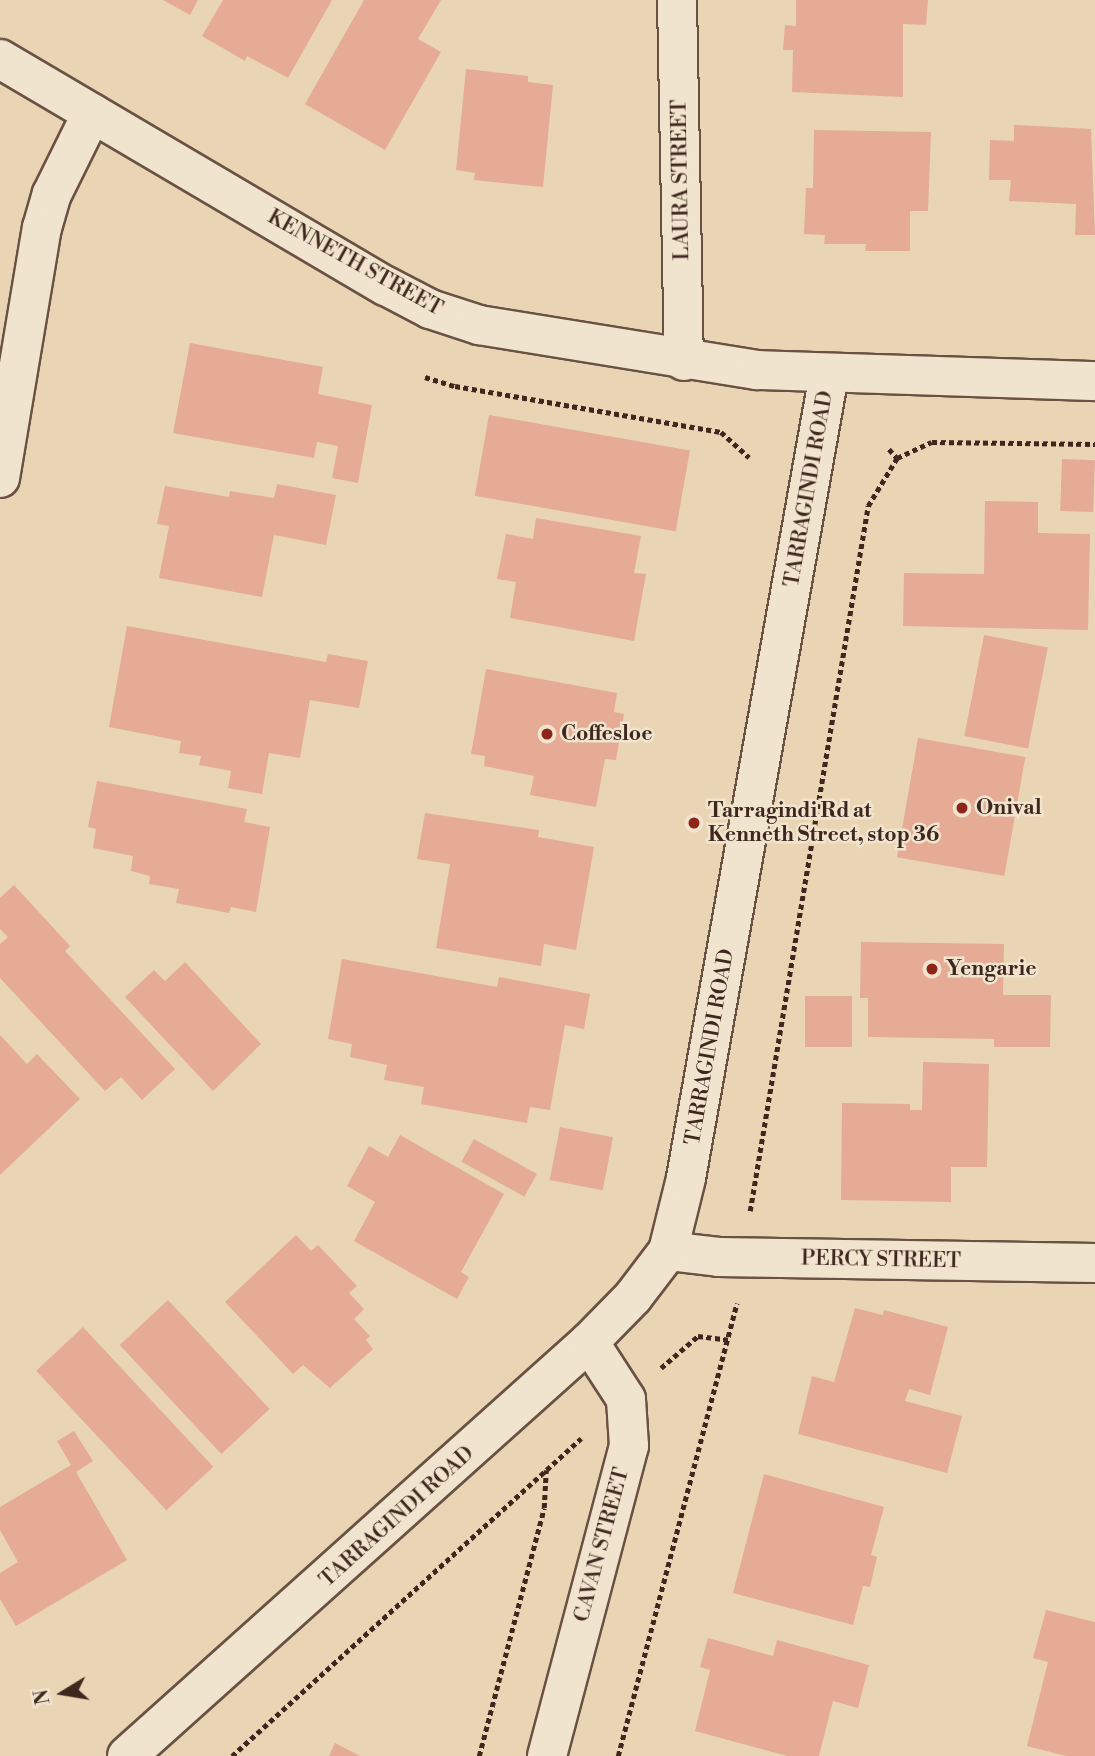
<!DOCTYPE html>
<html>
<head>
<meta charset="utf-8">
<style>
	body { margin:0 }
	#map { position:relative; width:1095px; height:1756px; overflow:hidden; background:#e9d5b4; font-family:"Libre Bodoni",serif }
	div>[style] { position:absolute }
	.building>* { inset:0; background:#e5ab95; transform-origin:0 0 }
	.path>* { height:4.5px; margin-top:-2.25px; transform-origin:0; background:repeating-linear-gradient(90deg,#3e271e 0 5px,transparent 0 8.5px) }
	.roads { filter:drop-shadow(2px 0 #695244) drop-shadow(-2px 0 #695244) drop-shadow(0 2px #695244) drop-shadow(0 -2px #695244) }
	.street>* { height:38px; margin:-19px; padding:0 19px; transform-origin:19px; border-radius:19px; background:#f1e4ce }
	.dots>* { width:19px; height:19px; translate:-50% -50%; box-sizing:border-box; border:4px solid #f1e4ce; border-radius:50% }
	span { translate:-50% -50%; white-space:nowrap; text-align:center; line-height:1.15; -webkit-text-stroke:5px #f1e4ce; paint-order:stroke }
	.street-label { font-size:21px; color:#3e271e }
	.poi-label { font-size:21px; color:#3e271e; font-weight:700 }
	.left { translate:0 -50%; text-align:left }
	.north { position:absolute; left:28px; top:1658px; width:70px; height:70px; -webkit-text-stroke:5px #f1e4ce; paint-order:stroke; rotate:259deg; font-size:19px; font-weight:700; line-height:28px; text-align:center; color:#3e271e }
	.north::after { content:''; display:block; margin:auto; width:24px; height:32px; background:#3e271e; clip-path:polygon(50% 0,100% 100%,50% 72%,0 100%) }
</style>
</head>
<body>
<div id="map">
	<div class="building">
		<i style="clip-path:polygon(163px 0,198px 0,190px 15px)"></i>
		<i style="clip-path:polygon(223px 0,332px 0,288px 78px,247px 56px,245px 61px,202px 36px)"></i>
		<i style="clip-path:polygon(364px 0,441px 0,418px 39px,441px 52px,385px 150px,305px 104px)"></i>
		<i style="clip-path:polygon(796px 0,928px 0,926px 25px,903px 24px,903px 97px,792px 92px,793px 50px,783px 50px,785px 25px,796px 26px)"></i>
		<i style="clip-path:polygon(466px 69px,528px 76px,528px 82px,553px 85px,543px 187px,474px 180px,475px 173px,456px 170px)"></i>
		<i style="clip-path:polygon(1014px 125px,1091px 129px,1095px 235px,1075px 235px,1076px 204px,1009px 201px,1011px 180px,989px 180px,990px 140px,1014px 141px)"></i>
		<i style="clip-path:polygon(814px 130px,931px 132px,928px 211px,910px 211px,910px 251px,865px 251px,866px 244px,824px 244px,825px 235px,804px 234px,806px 188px,813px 188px)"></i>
		<i style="clip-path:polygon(190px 343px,323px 367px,318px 394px,372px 405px,358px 483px,332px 478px,338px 446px,317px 442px,314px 458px,173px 433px)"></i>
		<i style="left:489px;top:415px;width:204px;height:82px;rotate:10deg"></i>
		<i style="left:1062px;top:459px;width:33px;height:52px;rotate:2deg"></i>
		<i style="clip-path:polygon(277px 484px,336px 495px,326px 545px,274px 535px,262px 597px,159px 578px,169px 526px,157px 524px,165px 486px,229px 497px,230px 491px,274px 498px)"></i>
		<i style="clip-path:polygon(985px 501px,1038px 502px,1038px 533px,1090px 534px,1088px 630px,903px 626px,904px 573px,984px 574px)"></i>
		<i style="clip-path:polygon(536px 518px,641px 536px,634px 573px,646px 574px,634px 641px,510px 618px,516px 582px,497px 579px,506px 534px,533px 539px)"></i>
		<i style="clip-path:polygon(127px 626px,326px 662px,328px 654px,368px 661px,359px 708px,310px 700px,300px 758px,269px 753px,262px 794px,228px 788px,231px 771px,199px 765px,201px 756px,179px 753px,181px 741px,109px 727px)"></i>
		<i style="left:984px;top:635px;width:65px;height:103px;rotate:11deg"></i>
		<i style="clip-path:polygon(486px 669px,617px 693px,614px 712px,624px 714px,616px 760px,605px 759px,596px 807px,530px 795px,534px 776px,484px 766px,485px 756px,471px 754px)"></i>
		<i style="left:918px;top:738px;width:109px;height:121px;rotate:10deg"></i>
		<i style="clip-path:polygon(97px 781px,247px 809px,244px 822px,270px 827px,256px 912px,231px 907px,229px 913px,176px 903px,179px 889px,149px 884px,150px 876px,131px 871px,133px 856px,93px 848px,96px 829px,88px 827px)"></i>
		<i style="clip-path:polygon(425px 813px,539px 830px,538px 837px,594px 847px,576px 950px,544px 944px,541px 966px,436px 948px,450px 864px,417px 859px)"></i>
		<i style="clip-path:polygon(14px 885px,70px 946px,65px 951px,175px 1069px,142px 1100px,121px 1077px,105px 1091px,0 978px,0 944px,8px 937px,0 929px,0 898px)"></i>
		<i style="clip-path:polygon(861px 942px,1004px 944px,1003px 995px,1051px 995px,1050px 1047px,994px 1047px,994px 1039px,868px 1037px,868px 998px,860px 998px)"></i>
		<i style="clip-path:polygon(342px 959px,497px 987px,499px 977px,590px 994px,584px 1029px,565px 1025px,550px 1110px,530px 1107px,527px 1123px,421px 1104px,424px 1087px,384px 1080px,387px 1065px,350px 1057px,352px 1044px,328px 1039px)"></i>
		<i style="clip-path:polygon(185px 962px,261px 1044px,213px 1091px,125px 997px,154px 970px,165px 981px)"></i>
		<i style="left:805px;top:996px;width:47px;height:51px"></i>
		<i style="clip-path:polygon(0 1035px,27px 1064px,37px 1054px,80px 1099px,0 1175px)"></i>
		<i style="clip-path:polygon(923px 1062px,989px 1064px,987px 1167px,951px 1167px,951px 1202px,841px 1200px,842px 1103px,910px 1104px,910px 1110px,922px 1110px)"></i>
		<i style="left:560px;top:1127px;width:54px;height:54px;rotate:11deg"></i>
		<i style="clip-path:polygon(400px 1135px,504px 1194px,461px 1272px,469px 1277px,457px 1299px,354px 1241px,375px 1202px,347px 1186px,369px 1146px,388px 1157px)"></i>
		<i style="left:474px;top:1139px;width:72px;height:26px;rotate:29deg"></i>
		<i style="clip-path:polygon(296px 1235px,311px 1251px,318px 1245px,357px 1286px,349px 1293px,364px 1309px,354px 1319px,370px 1336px,366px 1340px,373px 1349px,330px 1388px,303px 1365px,293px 1374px,225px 1302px)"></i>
		<i style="left:168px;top:1300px;width:149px;height:66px;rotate:47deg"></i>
		<i style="clip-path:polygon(855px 1308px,883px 1315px,884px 1310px,948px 1327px,930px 1395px,909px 1389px,905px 1401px,962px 1416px,947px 1473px,798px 1434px,812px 1376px,834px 1382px)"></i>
		<i style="left:83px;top:1327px;width:191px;height:64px;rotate:47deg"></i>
		<i style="clip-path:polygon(74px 1431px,93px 1461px,76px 1472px,127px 1560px,16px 1626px,0 1599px,0 1573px,18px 1562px,0 1530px,0 1507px,71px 1465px,57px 1441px)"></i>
		<i style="clip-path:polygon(764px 1474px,884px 1507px,871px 1555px,877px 1557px,870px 1587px,863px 1586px,853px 1625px,733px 1593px)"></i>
		<i style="clip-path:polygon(1046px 1610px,1095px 1622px,1095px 1756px,1066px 1756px,1027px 1746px,1048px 1662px,1033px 1658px)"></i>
		<i style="clip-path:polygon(708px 1638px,773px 1656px,777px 1640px,869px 1665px,858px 1708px,833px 1701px,819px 1756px,787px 1756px,695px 1731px,710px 1670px,700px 1667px)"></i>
		<i style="clip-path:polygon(335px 1743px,360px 1756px,329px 1756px)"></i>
	</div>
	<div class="path">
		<i style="left:425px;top:377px;width:31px;rotate:17deg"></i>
		<i style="left:455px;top:386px;width:270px;rotate:9.8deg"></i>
		<i style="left:721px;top:432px;width:38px;rotate:42deg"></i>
		<i style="left:889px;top:449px;width:12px;rotate:48deg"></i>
		<i style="left:897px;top:458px;width:38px;rotate:-25deg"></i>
		<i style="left:932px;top:442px;width:163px;rotate:0.7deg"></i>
		<i style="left:750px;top:1211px;width:715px;rotate:-80.5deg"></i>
		<i style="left:868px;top:506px;width:56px;rotate:-58.9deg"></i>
		<i style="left:661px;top:1368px;width:49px;rotate:-40.9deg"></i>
		<i style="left:698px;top:1336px;width:31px;rotate:7deg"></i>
		<i style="left:232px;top:1756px;width:472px;rotate:-42.3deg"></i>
		<i style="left:479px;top:1756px;width:256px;rotate:-75.3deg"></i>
		<i style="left:544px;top:1508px;width:38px;rotate:-87deg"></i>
		<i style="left:618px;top:1756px;width:468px;rotate:-75.3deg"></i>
	</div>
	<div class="roads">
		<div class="street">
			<i style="left:677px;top:0;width:361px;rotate:88.9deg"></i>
			<i style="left:0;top:59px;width:448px;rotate:30.5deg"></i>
			<i style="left:386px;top:286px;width:50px;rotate:27.6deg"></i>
			<i style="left:430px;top:309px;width:52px;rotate:18.1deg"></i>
			<i style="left:479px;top:325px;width:282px;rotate:9.2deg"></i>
			<i style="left:757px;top:370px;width:338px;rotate:1.9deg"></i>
			<i style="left:0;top:478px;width:254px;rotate:-80.5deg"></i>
			<i style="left:42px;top:228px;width:35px;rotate:-74deg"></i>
			<i style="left:52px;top:194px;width:90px;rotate:-63.7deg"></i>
			<i style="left:668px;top:1251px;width:51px;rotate:6.7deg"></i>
			<i style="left:719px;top:1257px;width:376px;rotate:0.9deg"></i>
			<i style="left:127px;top:1756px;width:620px;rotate:-41.86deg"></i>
			<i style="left:589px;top:1342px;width:63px;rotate:-45.6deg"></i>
			<i style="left:633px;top:1297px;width:58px;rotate:-52.7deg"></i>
			<i style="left:668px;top:1251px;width:75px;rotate:-76.1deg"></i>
			<i style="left:686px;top:1178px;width:817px;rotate:-79.91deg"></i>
			<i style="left:547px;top:1756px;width:321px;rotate:-75.2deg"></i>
			<i style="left:629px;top:1446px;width:47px;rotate:-93.7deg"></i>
			<i style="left:626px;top:1399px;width:68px;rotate:-123deg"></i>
		</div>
	</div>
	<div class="dots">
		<i style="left:547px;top:734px;background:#8f2418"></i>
		<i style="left:962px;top:808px;background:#8f2418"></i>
		<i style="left:694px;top:823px;background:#8f2418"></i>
		<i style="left:932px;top:969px;background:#8f2418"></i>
	</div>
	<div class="street-label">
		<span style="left:681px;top:180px;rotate:-91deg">LAURA STREET</span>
		<span style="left:355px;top:263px;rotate:29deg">KENNETH STREET</span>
		<span style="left:809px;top:489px;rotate:-80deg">TARRAGINDI ROAD</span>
		<span style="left:710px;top:1047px;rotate:-80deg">TARRAGINDI ROAD</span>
		<span style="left:881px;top:1260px;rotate:1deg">PERCY STREET</span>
		<span style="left:397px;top:1517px;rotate:-42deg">TARRAGINDI ROAD</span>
		<span style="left:602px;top:1545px;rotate:-75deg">CAVAN STREET</span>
	</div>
	<div class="poi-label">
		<span class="left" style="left:561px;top:734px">Coffesloe</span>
		<span class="left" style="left:976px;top:808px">Onival</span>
		<span class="left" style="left:708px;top:823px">Tarragindi Rd at<br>Kenneth Street, stop 36</span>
		<span class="left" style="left:946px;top:969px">Yengarie</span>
	</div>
	<div class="north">N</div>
</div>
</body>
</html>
